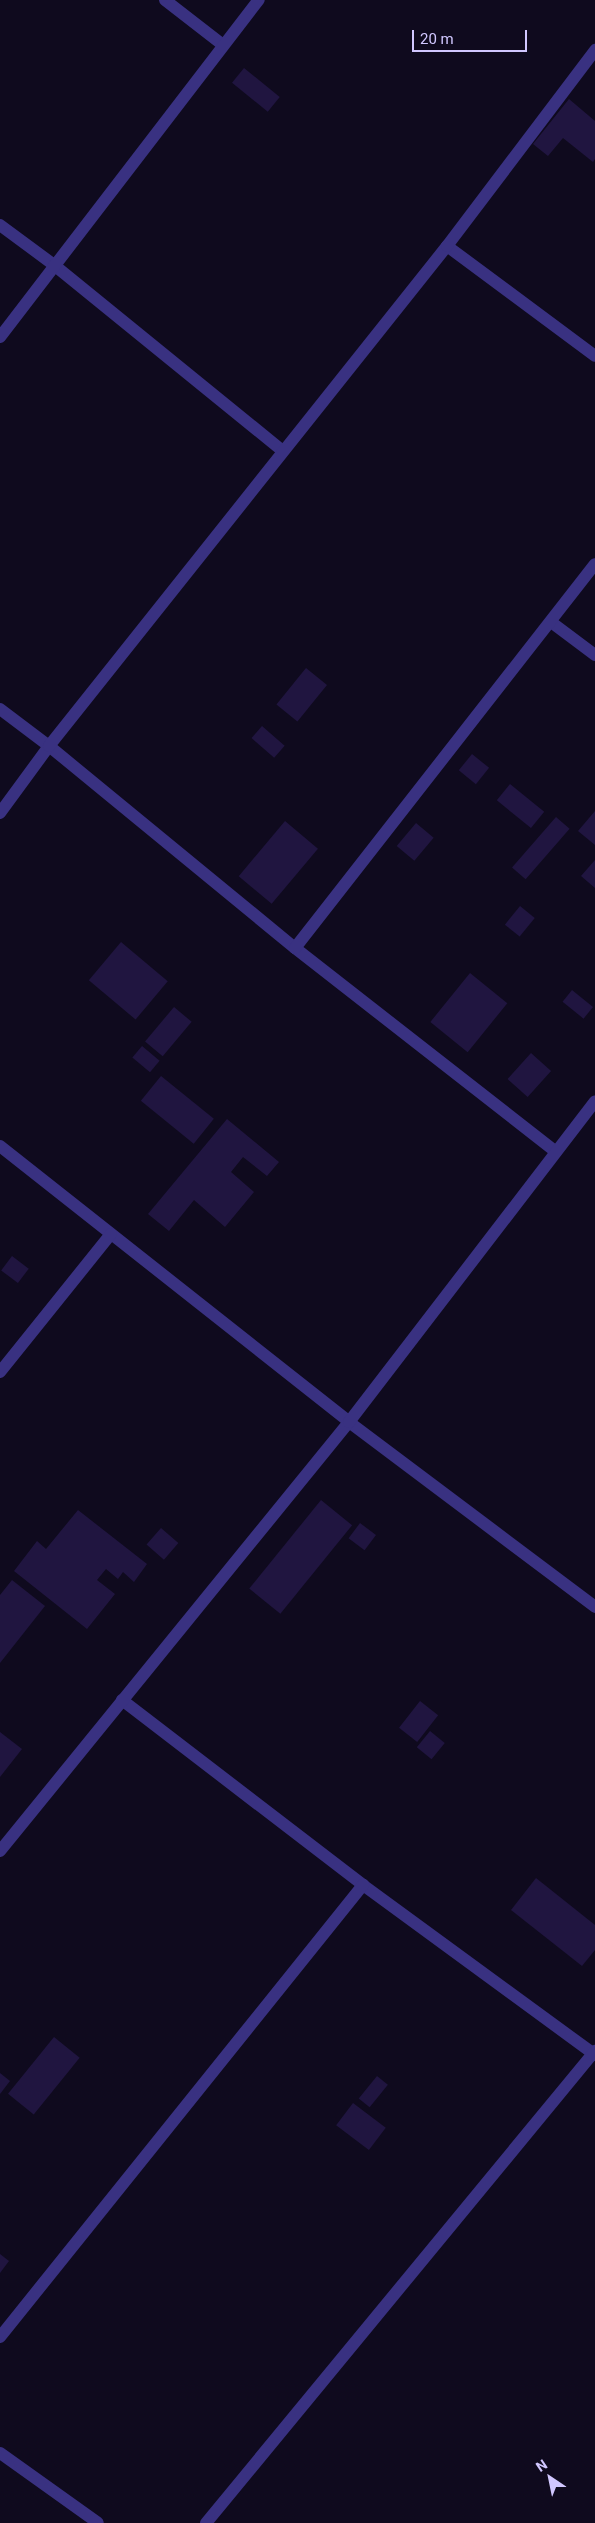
<!DOCTYPE html>
<html>
<head>
<meta charset="utf-8">
<style>
	body { margin:0 }
	#map { position:relative; width:595px; height:2523px; overflow:hidden; background:#0f0a1e; font-family:Roboto,sans-serif }
	div>[style] { position:absolute }
	.building>* { inset:0; background:#201540; transform-origin:0 0 }
	.minor>* { height:12px; margin:-6px; padding:0 6px; transform-origin:6px; border-radius:6px; background:#393181 }
	span { translate:-50% -50%; white-space:nowrap; text-align:center; line-height:1.15; -webkit-text-stroke:4px #0f0a1e; paint-order:stroke }
	.north { position:absolute; left:525px; top:2453px; width:50px; height:50px; -webkit-text-stroke:4px #0f0a1e; paint-order:stroke; rotate:326deg; font-size:14px; font-weight:700; line-height:20px; text-align:center; color:#d1c7ff }
	.north::after { content:''; display:block; margin:auto; width:18px; height:22px; background:#d1c7ff; clip-path:polygon(50% 0,100% 100%,50% 72%,0 100%) }
	.scale { position:absolute; left:412px; top:30px; width:115px; height:22px; box-sizing:border-box; border:2px solid #d1c7ff; border-top:0; padding-left:6px; font-size:15px; line-height:18px; white-space:nowrap; color:#d1c7ff; -webkit-text-stroke:4px #0f0a1e; paint-order:stroke }
</style>
</head>
<body>
<div id="map">
	<div class="building">
		<i style="left:244px;top:68px;width:46px;height:19px;rotate:39deg"></i>
		<i style="clip-path:polygon(569px 99px,595px 121px,595px 159px,593px 162px,563px 138px,548px 156px,533px 144px)"></i>
		<i style="left:306px;top:668px;width:27px;height:47px;rotate:39deg"></i>
		<i style="left:262px;top:726px;width:30px;height:16px;rotate:41deg"></i>
		<i style="left:472px;top:754px;width:22px;height:21px;rotate:39deg"></i>
		<i style="left:510px;top:784px;width:44px;height:21px;rotate:39deg"></i>
		<i style="clip-path:polygon(595px 811px,595px 845px,578px 831px)"></i>
		<i style="left:556px;top:817px;width:18px;height:67px;rotate:41deg"></i>
		<i style="left:285px;top:821px;width:43px;height:72px;rotate:40deg"></i>
		<i style="left:416px;top:823px;width:23px;height:30px;rotate:40deg"></i>
		<i style="clip-path:polygon(595px 860px,595px 888px,581px 876px)"></i>
		<i style="left:520px;top:906px;width:19px;height:24px;rotate:39deg"></i>
		<i style="left:121px;top:942px;width:61px;height:50px;rotate:40deg"></i>
		<i style="left:470px;top:973px;width:48px;height:63px;rotate:39deg"></i>
		<i style="left:572px;top:990px;width:27px;height:15px;rotate:39deg"></i>
		<i style="left:174px;top:1007px;width:23px;height:45px;rotate:40deg"></i>
		<i style="left:142px;top:1046px;width:23px;height:15px;rotate:40deg"></i>
		<i style="left:531px;top:1053px;width:27px;height:35px;rotate:42deg"></i>
		<i style="left:161px;top:1076px;width:68px;height:32px;rotate:39deg"></i>
		<i style="clip-path:polygon(227px 1119px,279px 1162px,267px 1176px,243px 1157px,231px 1172px,254px 1192px,225px 1227px,194px 1200px,169px 1231px,148px 1214px)"></i>
		<i style="left:12px;top:1256px;width:21px;height:18px;rotate:37deg"></i>
		<i style="left:321px;top:1500px;width:40px;height:114px;rotate:39deg"></i>
		<i style="clip-path:polygon(78px 1510px,147px 1564px,134px 1582px,123px 1572px,118px 1579px,106px 1569px,97px 1580px,115px 1594px,87px 1629px,14px 1571px,37px 1541px,46px 1549px)"></i>
		<i style="left:360px;top:1523px;width:20px;height:19px;rotate:37deg"></i>
		<i style="left:161px;top:1528px;width:23px;height:22px;rotate:41deg"></i>
		<i style="clip-path:polygon(12px 1580px,45px 1606px,0 1663px,0 1595px)"></i>
		<i style="left:420px;top:1701px;width:23px;height:34px;rotate:38deg"></i>
		<i style="left:430px;top:1731px;width:19px;height:21px;rotate:39deg"></i>
		<i style="clip-path:polygon(0 1732px,22px 1749px,0 1777px)"></i>
		<i style="clip-path:polygon(536px 1878px,595px 1925px,595px 1950px,582px 1966px,511px 1910px)"></i>
		<i style="left:54px;top:2037px;width:33px;height:73px;rotate:39deg"></i>
		<i style="clip-path:polygon(0 2073px,10px 2081px,0 2094px)"></i>
		<i style="left:377px;top:2076px;width:14px;height:29px;rotate:39deg"></i>
		<i style="left:353px;top:2103px;width:41px;height:28px;rotate:37deg"></i>
		<i style="clip-path:polygon(0 2254px,9px 2261px,0 2273px)"></i>
	</div>
	<div class="minor">
		<i style="left:165px;top:0;width:73px;rotate:37.8deg"></i>
		<i style="left:0;top:225px;width:67px;rotate:36.5deg"></i>
		<i style="left:54px;top:265px;width:295px;rotate:39.1deg"></i>
		<i style="left:447px;top:246px;width:184px;rotate:36.6deg"></i>
		<i style="left:0;top:337px;width:425px;rotate:-52.5deg"></i>
		<i style="left:551px;top:622px;width:55px;rotate:36.9deg"></i>
		<i style="left:0;top:709px;width:61px;rotate:37.1deg"></i>
		<i style="left:49px;top:746px;width:318px;rotate:39.4deg"></i>
		<i style="left:295px;top:948px;width:331px;rotate:38deg"></i>
		<i style="left:0;top:813px;width:83px;rotate:-53.8deg"></i>
		<i style="left:49px;top:746px;width:639px;rotate:-51.48deg"></i>
		<i style="left:447px;top:246px;width:246px;rotate:-52.9deg"></i>
		<i style="left:295px;top:948px;width:487px;rotate:-52deg"></i>
		<i style="left:0;top:1146px;width:445px;rotate:38.3deg"></i>
		<i style="left:349px;top:1422px;width:308px;rotate:36.9deg"></i>
		<i style="left:0;top:1372px;width:177px;rotate:-51.2deg"></i>
		<i style="left:122px;top:1700px;width:304px;rotate:37.5deg"></i>
		<i style="left:363px;top:1885px;width:288px;rotate:36.2deg"></i>
		<i style="left:0;top:1851px;width:553px;rotate:-50.87deg"></i>
		<i style="left:349px;top:1422px;width:404px;rotate:-52.5deg"></i>
		<i style="left:0;top:2337px;width:580px;rotate:-51.23deg"></i>
		<i style="left:0;top:2453px;width:120px;rotate:35.5deg"></i>
		<i style="left:206px;top:2523px;width:612px;rotate:-50.51deg"></i>
	</div>
	<div class="north">N</div>
	<div class="scale">20 m</div>
</div>
</body>
</html>
